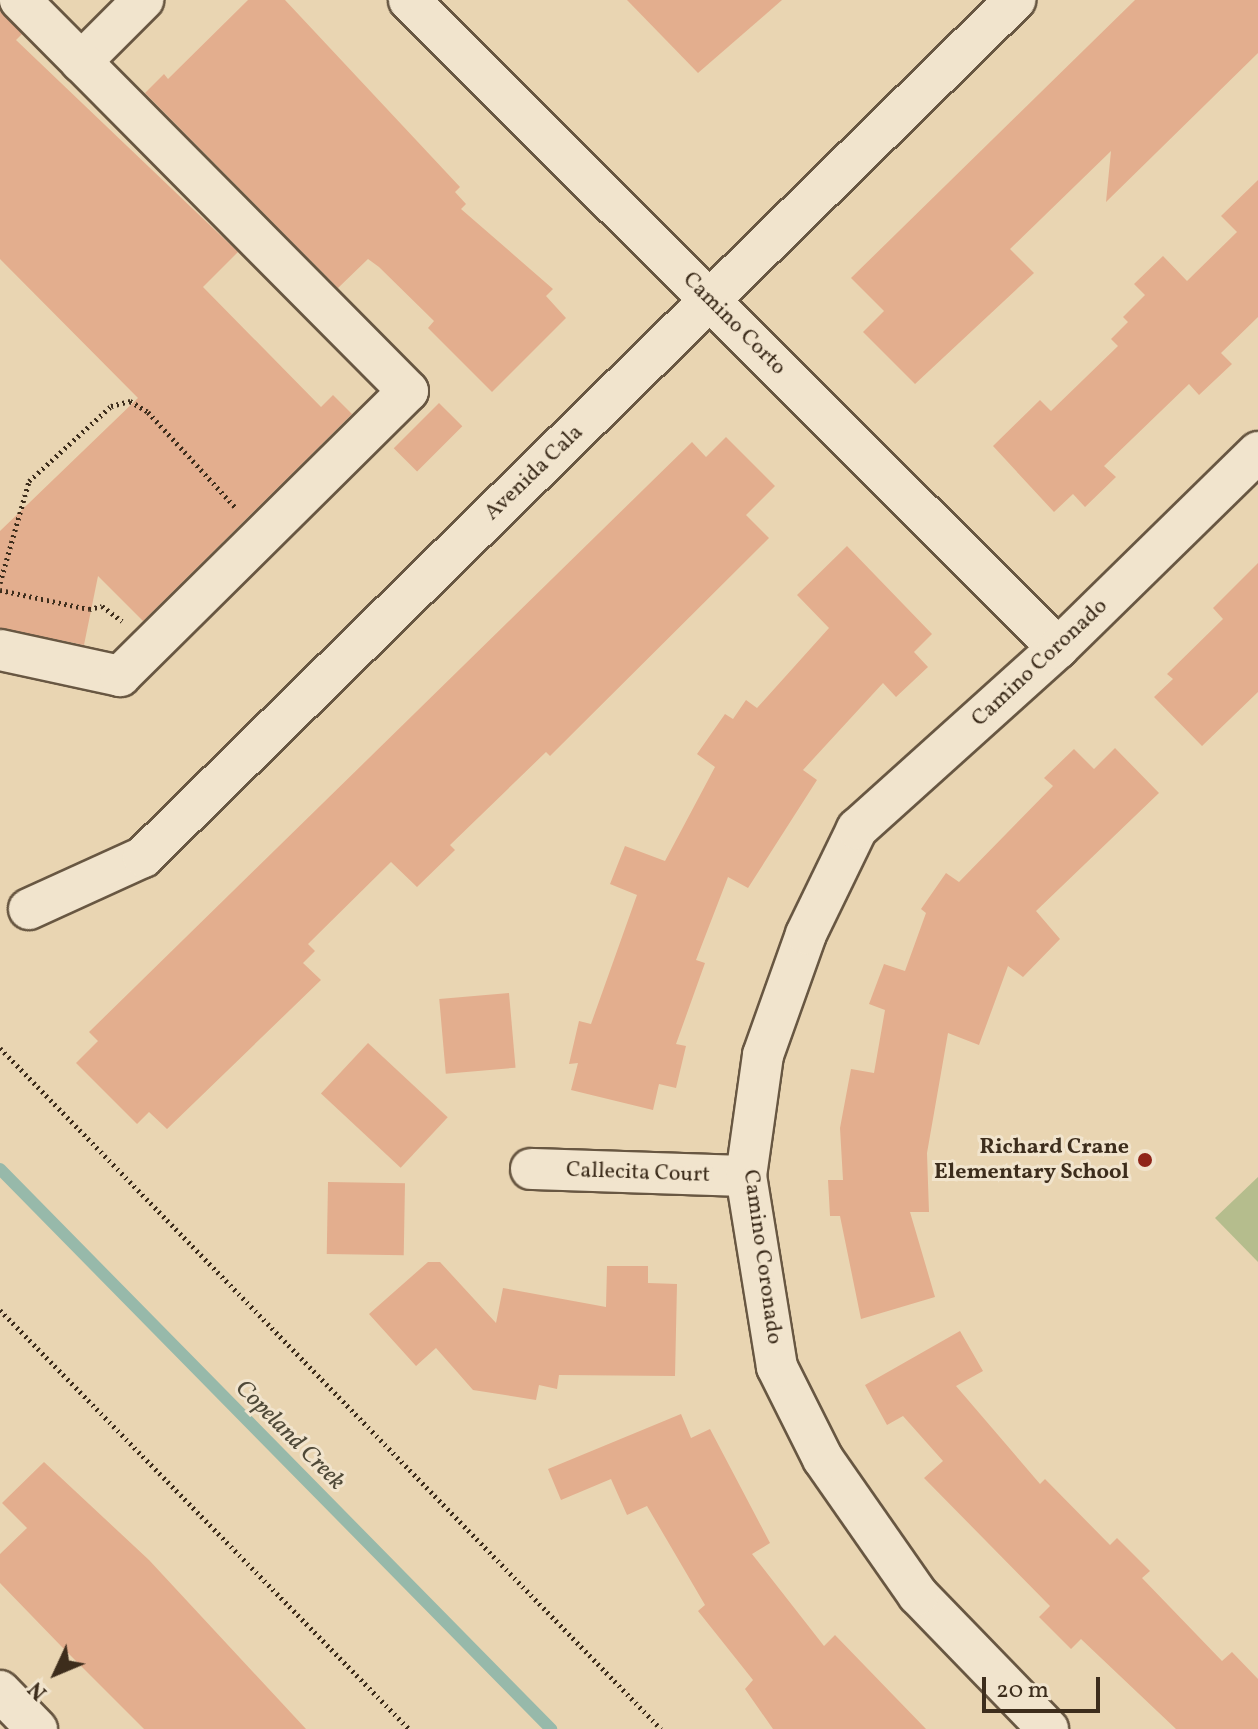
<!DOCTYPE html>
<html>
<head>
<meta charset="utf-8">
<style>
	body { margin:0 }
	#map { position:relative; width:1258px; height:1729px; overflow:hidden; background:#e9d5b2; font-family:Vollkorn,serif }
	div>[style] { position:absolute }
	.green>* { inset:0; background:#b5bd8d }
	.stream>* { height:12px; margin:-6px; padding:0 6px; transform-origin:6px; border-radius:6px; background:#97b9aa }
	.building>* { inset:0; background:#e3ae8e; transform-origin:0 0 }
	.path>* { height:5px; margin-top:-2.5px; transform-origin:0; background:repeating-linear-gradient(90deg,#3d2d1c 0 2px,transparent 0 6px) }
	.roads { filter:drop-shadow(2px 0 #685742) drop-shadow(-2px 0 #685742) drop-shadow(0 2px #685742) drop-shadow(0 -2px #685742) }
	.minor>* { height:40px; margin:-20px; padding:0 20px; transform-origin:20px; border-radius:20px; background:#f1e4cd }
	.dots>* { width:22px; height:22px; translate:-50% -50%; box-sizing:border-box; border:4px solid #f1e4cd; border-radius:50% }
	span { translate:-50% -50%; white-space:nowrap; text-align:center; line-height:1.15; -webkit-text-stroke:6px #f1e4cd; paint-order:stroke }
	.street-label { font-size:22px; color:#3d2d1c }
	.poi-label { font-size:22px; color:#3d2d1c; font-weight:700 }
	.right { translate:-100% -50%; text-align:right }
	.water-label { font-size:24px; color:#4f4938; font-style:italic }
	.north { position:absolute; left:16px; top:1633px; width:80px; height:80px; -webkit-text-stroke:6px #f1e4cd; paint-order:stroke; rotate:226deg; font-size:22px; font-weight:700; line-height:32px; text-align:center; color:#3d2d1c }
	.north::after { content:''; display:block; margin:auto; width:28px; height:36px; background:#3d2d1c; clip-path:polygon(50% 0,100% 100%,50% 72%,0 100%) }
	.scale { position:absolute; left:982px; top:1677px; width:118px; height:36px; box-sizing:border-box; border:4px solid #3d2d1c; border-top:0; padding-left:10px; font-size:24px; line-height:28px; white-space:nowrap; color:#3d2d1c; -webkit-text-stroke:6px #f1e4cd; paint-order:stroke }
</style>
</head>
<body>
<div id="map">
	<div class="green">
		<i style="clip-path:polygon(1258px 1177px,1258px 1262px,1215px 1218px)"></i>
	</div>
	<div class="stream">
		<i style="left:0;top:1169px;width:786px;rotate:45.46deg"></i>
	</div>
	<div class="building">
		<i style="clip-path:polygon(248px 0,285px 0,460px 187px,455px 192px,466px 204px,461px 209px,553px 289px,546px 296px,566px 318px,492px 392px,428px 328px,434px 321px,379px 267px,368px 259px,338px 288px,145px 93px,164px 74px,168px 79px)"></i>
		<i style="clip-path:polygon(627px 0,782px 0,698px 73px)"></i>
		<i style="clip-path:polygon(1135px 0,1258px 0,1258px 53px,1106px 202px,1111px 151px,1010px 249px,1034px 273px,915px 384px,863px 332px,884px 311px,851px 278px)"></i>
		<i style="clip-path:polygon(0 10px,22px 34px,16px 40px,238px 252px,203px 287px,321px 407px,333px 395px,352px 414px,143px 621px,98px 576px,84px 645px,0 628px,0 531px,138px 398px,0 259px)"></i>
		<i style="clip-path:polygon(1258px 180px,1258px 317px,1221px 353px,1232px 364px,1199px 395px,1189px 384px,1104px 466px,1116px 477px,1085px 507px,1073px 494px,1054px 512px,993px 446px,1040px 400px,1051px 411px,1118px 346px,1111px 339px,1128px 322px,1123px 317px,1145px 295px,1134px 284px,1163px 256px,1187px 281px,1237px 232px,1221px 216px)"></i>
		<i style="left:439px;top:403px;width:33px;height:64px;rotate:45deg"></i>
		<i style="clip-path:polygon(726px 437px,775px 486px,746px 515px,769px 538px,550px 756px,546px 752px,450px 845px,455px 850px,417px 887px,391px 862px,308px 944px,315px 951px,303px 963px,321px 980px,167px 1129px,149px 1112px,137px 1124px,76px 1063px,98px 1041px,89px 1032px,692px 442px,706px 457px)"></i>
		<i style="clip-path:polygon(847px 546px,932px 634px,914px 652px,928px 667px,896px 697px,883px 683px,803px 770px,817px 780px,748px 888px,728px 877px,696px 960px,705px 963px,676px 1044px,686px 1046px,676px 1088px,659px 1084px,653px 1110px,571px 1090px,578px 1063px,569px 1064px,579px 1021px,591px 1024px,637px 895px,610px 884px,625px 846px,665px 861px,715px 767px,697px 754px,725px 714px,733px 719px,746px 700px,757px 708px,829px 628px,797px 595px)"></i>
		<i style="clip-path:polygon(1258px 563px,1258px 692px,1202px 746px,1154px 697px,1173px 679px,1167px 674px,1223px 619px,1213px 608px)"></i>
		<i style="clip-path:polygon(1115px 748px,1159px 793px,1036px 911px,1060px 939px,1023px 977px,1008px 966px,979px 1045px,948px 1033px,927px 1153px,929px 1212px,910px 1212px,935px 1297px,861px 1319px,840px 1216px,830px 1216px,828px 1180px,843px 1180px,840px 1128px,851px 1069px,874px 1073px,885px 1010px,869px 1004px,884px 964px,905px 971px,926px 913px,921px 909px,946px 873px,959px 882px,1053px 786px,1044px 778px,1074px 749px,1094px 769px)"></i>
		<i style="left:509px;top:993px;width:75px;height:70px;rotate:85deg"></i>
		<i style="left:368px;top:1043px;width:109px;height:69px;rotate:43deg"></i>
		<i style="left:328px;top:1182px;width:77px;height:72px;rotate:1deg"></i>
		<i style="clip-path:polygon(428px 1262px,440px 1262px,496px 1323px,503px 1288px,606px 1307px,607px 1266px,648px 1266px,648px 1283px,677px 1284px,675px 1376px,559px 1375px,557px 1389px,539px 1385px,536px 1400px,473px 1390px,436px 1348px,416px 1366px,369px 1314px)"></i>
		<i style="clip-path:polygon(960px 1331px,983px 1371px,956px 1386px,1040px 1484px,1045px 1479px,1110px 1545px,1117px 1538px,1150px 1571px,1142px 1578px,1222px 1661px,1232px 1652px,1258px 1679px,1258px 1729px,1176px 1729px,1081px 1639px,1071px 1649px,1039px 1617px,1050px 1606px,924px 1478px,943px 1461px,903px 1416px,887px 1425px,865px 1385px)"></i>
		<i style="clip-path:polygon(681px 1414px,691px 1438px,710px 1429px,770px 1543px,752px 1554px,824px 1646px,835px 1635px,926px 1729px,773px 1729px,745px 1689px,753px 1680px,698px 1611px,705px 1605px,647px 1506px,627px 1515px,611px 1479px,561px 1500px,548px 1469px)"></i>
		<i style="clip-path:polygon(44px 1462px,149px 1560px,306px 1729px,144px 1729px,61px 1646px,0 1583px,0 1554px,27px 1528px,2px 1503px)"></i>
	</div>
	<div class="path">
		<i style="left:0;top:583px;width:106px;rotate:-74.1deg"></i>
		<i style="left:29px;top:481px;width:111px;rotate:-42.4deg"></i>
		<i style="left:111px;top:406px;width:20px;rotate:-15deg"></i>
		<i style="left:130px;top:401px;width:21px;rotate:31deg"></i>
		<i style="left:148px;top:412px;width:129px;rotate:47.5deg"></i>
		<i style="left:0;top:590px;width:91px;rotate:12.1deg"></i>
		<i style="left:89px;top:609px;width:13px;rotate:-13deg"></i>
		<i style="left:102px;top:606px;width:25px;rotate:37deg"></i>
		<i style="left:0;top:1048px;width:949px;rotate:45.85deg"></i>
		<i style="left:0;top:1310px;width:586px;rotate:45.69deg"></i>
	</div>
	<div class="roads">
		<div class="minor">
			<i style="left:409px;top:0;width:917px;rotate:44.96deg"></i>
			<i style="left:81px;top:62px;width:88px;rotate:-45deg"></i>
			<i style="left:0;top:650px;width:123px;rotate:12.2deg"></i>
			<i style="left:120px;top:676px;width:405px;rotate:-44.7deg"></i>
			<i style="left:408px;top:391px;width:551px;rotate:-134.78deg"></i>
			<i style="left:29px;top:909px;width:125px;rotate:-24.5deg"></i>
			<i style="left:143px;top:857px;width:1223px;rotate:-44.5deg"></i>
			<i style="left:531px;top:1169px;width:215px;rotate:1.9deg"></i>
			<i style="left:0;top:1691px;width:53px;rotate:45.8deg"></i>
			<i style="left:1048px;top:1729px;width:187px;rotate:-134.1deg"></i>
			<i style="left:918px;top:1595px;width:166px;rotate:-124.9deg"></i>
			<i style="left:823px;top:1459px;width:103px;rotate:-116.6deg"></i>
			<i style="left:777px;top:1367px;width:193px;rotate:-99.2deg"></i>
			<i style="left:746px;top:1176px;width:122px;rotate:-82deg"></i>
			<i style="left:763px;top:1055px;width:128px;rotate:-70.4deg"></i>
			<i style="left:806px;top:934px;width:117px;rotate:-64.1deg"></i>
			<i style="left:857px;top:829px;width:270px;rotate:-42deg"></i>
			<i style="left:1058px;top:648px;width:280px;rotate:-44.4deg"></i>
		</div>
	</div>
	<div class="dots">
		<i style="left:1145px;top:1160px;background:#8f2418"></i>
	</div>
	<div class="street-label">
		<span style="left:734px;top:324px;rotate:45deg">Camino Corto</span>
		<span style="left:534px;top:473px;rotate:-44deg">Avenida Cala</span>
		<span style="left:1040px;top:663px;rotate:-43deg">Camino Coronado</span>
		<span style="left:638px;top:1173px;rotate:2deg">Callecita Court</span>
		<span style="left:762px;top:1257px;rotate:82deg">Camino Coronado</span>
	</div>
	<div class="poi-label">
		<span class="right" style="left:1129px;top:1160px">Richard Crane<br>Elementary School</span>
	</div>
	<div class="water-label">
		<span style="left:289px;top:1436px;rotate:45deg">Copeland Creek</span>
	</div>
	<div class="north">N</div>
	<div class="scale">20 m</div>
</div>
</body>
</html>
